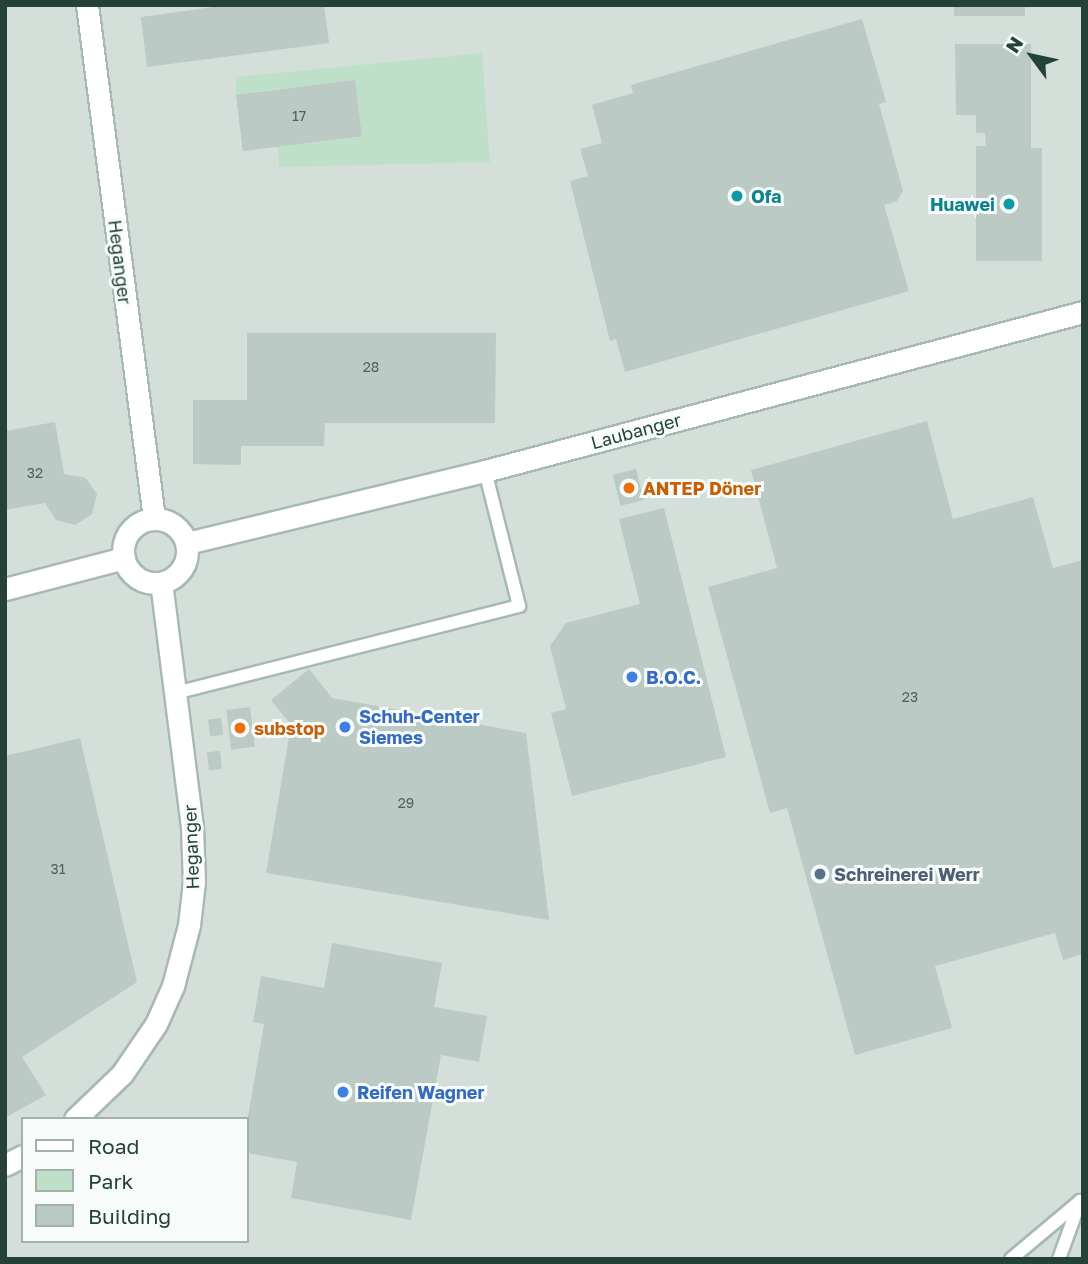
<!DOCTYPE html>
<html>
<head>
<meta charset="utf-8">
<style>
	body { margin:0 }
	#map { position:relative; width:1088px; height:1264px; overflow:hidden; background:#e6efeb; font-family:"Golos Text",sans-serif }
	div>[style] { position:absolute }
	.built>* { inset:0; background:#d4dfda }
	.green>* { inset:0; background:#bfe0c8 }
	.building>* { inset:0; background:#bbcac4; transform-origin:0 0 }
	.roads { filter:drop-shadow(2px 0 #a8b8b2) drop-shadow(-2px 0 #a8b8b2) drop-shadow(0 2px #a8b8b2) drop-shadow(0 -2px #a8b8b2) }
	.service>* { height:12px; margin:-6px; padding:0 6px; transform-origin:6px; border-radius:6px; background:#fff }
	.minor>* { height:21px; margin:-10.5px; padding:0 10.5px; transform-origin:10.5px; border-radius:10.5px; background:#fff }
	.minor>.ring { margin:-10.5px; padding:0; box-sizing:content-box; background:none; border:21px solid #fff; border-radius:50% }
	.dots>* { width:19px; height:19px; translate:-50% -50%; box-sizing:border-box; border:4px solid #f7fbf9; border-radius:50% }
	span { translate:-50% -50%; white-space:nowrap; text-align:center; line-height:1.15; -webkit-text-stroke:6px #f7fbf9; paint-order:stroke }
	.number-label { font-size:14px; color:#4a645c }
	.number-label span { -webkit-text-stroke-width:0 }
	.culture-label { font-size:18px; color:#0d838f; font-weight:700 }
	.left { translate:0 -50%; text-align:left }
	.right { translate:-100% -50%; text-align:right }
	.street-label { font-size:18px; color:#24423a }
	.food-label { font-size:18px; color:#c56008; font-weight:700 }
	.shop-label { font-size:18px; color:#366cbe; font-weight:700 }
	.service-label { font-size:18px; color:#4e5e75; font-weight:700 }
	.frame { position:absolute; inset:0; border:7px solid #24423a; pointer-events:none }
	.legend { position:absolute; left:21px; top:1117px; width:228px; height:126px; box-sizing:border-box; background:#f7fbf9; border:2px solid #a3b1ad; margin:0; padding:9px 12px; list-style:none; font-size:21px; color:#24423a }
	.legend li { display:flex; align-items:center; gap:14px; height:35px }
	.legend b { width:35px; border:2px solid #a3b1ad }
	.north { position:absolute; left:997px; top:21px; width:70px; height:70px; -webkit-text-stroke:5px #f7fbf9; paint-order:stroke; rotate:303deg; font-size:19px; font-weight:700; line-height:28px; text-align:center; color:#24423a }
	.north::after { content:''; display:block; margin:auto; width:24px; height:32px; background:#24423a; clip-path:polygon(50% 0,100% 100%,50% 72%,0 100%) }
</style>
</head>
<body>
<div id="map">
	<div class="built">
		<i style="clip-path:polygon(evenodd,5px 5px,1083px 5px,1083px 1259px,5px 1259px,5px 5px,23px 1119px,247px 1119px,247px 1241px,23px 1241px,23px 1119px)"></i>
	</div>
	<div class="green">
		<i style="clip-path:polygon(482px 53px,490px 162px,279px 167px,278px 147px,362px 137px,355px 80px,236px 94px,236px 77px)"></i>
	</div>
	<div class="building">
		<i style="clip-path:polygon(228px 5px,324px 5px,329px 43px,147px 67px,141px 17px)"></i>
		<i style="left:954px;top:5px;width:71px;height:11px"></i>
		<i style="clip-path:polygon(862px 19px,886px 102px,879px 104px,903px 191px,897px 201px,884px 205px,909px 291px,625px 372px,616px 339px,610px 341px,570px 181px,588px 176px,580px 149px,602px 143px,592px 105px,633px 93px,631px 85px)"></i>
		<i style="clip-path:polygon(955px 44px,1031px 44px,1031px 148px,1042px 148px,1042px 261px,976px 261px,976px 146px,986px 146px,985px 133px,976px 133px,976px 115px,956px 115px)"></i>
		<i style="left:355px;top:80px;width:57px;height:120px;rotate:83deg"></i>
		<i style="clip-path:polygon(247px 333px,496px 333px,495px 423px,325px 423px,324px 446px,241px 446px,241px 465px,193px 464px,193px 400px,247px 400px)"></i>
		<i style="clip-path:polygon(927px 421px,953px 519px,1033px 497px,1053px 568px,1083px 560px,1083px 954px,1063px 960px,1055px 933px,935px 966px,952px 1028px,855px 1055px,787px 808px,770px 813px,708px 587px,777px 568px,751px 470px)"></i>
		<i style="clip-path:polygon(55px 422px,64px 474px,86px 478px,97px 494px,92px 514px,75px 525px,56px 520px,45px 503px,5px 510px,5px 431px)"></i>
		<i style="left:636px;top:469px;width:32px;height:24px;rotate:76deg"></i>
		<i style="clip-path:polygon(664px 508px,726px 757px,572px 796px,551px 713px,566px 709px,550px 646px,566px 623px,640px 604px,619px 519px)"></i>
		<i style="clip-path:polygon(309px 669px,332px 698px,526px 733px,549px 920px,266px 873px,291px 725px,271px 700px)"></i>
		<i style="left:250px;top:707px;width:40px;height:24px;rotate:83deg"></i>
		<i style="left:221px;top:718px;width:17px;height:13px;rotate:83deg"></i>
		<i style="clip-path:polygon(80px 738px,137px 982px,22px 1057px,46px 1095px,5px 1118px,5px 756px)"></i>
		<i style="left:220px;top:751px;width:18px;height:13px;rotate:84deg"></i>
		<i style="clip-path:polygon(332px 943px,442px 963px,434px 1007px,487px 1016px,479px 1062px,441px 1055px,411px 1220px,291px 1198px,297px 1162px,247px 1153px,247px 1122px,264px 1024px,253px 1022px,261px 976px,324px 988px)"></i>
	</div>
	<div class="roads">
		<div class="service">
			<i style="left:175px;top:693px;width:355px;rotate:-14.2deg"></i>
			<i style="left:519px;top:606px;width:139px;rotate:-104.1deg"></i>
			<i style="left:1011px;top:1259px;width:89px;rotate:-40deg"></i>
			<i style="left:1059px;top:1259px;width:62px;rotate:-70.1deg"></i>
		</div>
		<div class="minor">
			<i style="left:87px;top:5px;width:517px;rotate:82.56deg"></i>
			<i class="ring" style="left:123px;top:519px;width:43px;height:43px"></i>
			<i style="left:187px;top:543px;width:307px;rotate:-13.6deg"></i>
			<i style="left:485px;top:471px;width:619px;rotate:-14.89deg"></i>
			<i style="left:5px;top:589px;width:123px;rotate:-14.6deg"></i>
			<i style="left:75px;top:1119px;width:65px;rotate:-43.8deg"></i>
			<i style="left:122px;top:1074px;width:60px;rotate:-55.8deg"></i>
			<i style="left:156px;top:1024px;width:42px;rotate:-65.9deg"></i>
			<i style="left:173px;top:986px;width:63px;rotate:-75.3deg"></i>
			<i style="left:189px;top:925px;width:43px;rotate:-83.4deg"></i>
			<i style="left:194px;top:882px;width:55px;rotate:-92.1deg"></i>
			<i style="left:192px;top:827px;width:246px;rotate:-97.2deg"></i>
			<i style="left:5px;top:1165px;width:20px;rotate:-27deg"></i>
		</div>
	</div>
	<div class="dots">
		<i style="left:737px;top:196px;background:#0f9aa8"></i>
		<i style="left:1009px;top:204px;background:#0f9aa8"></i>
		<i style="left:629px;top:488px;background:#e8710a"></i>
		<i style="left:632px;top:677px;background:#3f7fe0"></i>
		<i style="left:345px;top:727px;background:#3f7fe0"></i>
		<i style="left:240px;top:728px;background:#e8710a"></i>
		<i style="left:820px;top:874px;background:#5c6f8a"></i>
		<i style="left:343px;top:1092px;background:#3f7fe0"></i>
	</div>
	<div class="number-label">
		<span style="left:299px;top:116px">17</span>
		<span style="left:371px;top:367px">28</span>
		<span style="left:35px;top:473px">32</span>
		<span style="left:910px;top:697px">23</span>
		<span style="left:406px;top:803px">29</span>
		<span style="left:58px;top:869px">31</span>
	</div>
	<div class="culture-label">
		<span class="left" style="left:751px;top:196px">Ofa</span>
		<span class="right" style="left:995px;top:204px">Huawei</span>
	</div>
	<div class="street-label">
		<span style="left:120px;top:262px;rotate:83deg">Heganger</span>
		<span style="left:636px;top:431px;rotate:-15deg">Laubanger</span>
		<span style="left:191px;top:847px;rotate:-92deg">Heganger</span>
	</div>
	<div class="food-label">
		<span class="left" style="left:643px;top:488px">ANTEP Döner</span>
		<span class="left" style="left:254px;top:728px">substop</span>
	</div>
	<div class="shop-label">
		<span class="left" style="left:646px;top:677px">B.O.C.</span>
		<span class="left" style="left:359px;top:727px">Schuh-Center<br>Siemes</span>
		<span class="left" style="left:357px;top:1092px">Reifen Wagner</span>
	</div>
	<div class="service-label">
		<span class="left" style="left:834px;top:874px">Schreinerei Werr</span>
	</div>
	<div class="frame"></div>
	<ul class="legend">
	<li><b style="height:9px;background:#fff"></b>Road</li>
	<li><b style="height:19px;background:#bfe0c8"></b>Park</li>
	<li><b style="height:19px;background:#bbcac4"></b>Building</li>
	</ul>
	<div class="north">N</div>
</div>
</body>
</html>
